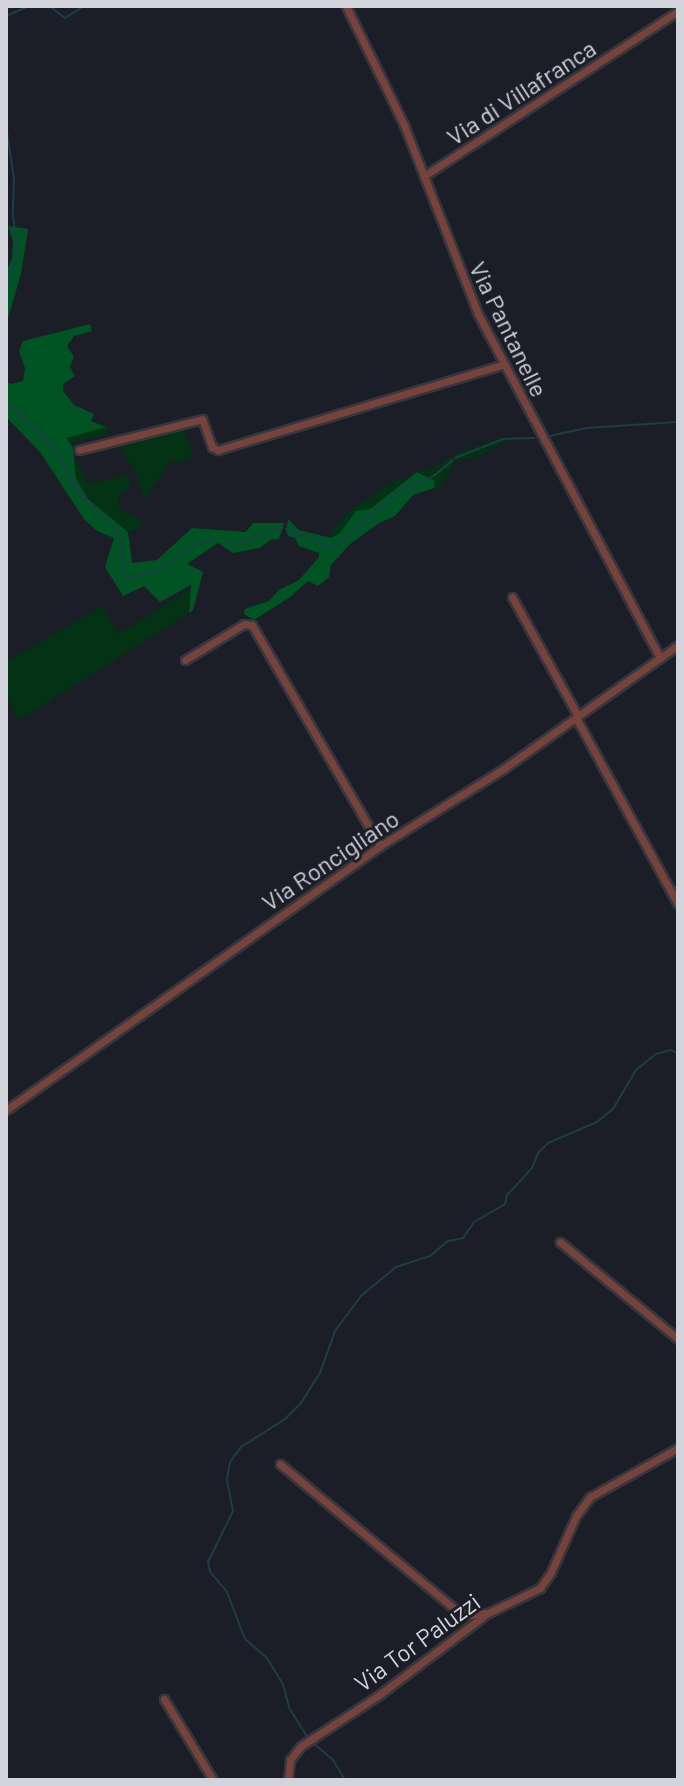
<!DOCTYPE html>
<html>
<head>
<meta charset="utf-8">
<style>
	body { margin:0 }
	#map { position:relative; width:684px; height:1786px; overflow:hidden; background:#1b1d27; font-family:Barlow,sans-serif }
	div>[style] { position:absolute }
	.green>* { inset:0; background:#033314 }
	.forest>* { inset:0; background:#005423 }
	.stream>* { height:2px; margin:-1px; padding:0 1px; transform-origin:1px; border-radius:1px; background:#1c3e48 }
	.roads { filter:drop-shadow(2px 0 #353740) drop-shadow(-2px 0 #353740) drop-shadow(0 2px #353740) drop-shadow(0 -2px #353740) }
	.minor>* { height:7px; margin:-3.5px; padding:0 3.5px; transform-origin:3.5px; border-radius:3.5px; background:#77423a }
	span { translate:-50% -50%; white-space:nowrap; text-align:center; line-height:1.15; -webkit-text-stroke:6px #1b1d27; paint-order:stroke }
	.street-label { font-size:24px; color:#d3d4db }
	.frame { position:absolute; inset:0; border:8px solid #d3d4db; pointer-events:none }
</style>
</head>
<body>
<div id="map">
	<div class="green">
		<i style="clip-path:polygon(107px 425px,110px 434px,70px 443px,66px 437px)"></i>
		<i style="clip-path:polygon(184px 427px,193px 456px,185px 461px,170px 462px,144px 500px,135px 471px,119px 445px)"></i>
		<i style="clip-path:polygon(503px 437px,506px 441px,477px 457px,456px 460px,454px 454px)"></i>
		<i style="clip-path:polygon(452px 456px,455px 462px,440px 489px,434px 488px,435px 481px,417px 472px,435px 467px)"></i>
		<i style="clip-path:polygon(75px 457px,88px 484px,127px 474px,132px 485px,121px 494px,118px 503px,124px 512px,141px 519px,139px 528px,128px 532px,88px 499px,76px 479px)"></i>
		<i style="clip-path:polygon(408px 478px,370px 509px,352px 515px,339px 534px,327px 537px,349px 511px,396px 480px)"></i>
		<i style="clip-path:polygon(192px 588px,187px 607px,189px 613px,18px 721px,6px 692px,6px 662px,102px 606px,119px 633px)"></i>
	</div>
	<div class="forest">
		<i style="clip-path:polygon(8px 226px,28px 229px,21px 274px,6px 325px,6px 271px,12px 259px,13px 241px)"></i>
		<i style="clip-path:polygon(90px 324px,92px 331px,74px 336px,67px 346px,74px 357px,70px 367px,75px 376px,63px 384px,63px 391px,74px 405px,94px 414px,91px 421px,106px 427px,66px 438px,73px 447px,76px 479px,88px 499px,128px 532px,132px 563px,157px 560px,192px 528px,246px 532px,253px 523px,284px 523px,279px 539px,272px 539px,259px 548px,233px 553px,218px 543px,187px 564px,203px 572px,193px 610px,189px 613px,191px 585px,160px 602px,144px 586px,123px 596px,105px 567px,114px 538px,97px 531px,84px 519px,40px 452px,6px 417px,6px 381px,11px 384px,23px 381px,25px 368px,19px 351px,23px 341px)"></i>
		<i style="clip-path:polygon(417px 472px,435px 481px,434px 488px,413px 495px,395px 516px,379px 523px,350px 544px,331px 565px,329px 577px,318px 586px,308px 581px,290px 597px,254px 620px,244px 614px,245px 609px,269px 601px,279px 590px,299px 580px,319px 557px,319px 553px,299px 546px,295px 538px,289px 536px,286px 532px,288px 519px,299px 530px,331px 538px,339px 534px,356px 511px,370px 509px)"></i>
	</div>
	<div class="stream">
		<i style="left:50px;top:6px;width:19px;rotate:39deg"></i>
		<i style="left:65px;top:18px;width:22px;rotate:-32deg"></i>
		<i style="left:6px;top:16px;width:25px;rotate:-23deg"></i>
		<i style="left:6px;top:125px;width:55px;rotate:81.6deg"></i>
		<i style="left:14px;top:179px;width:36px;rotate:92deg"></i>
		<i style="left:13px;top:215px;width:38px;rotate:83deg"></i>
		<i style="left:18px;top:253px;width:40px;rotate:108deg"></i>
		<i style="left:6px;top:402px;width:53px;rotate:42.7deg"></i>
		<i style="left:45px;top:438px;width:21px;rotate:51deg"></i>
		<i style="left:58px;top:454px;width:38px;rotate:63deg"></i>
		<i style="left:75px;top:488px;width:56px;rotate:45.7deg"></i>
		<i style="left:114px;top:528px;width:12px;rotate:59deg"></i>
		<i style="left:120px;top:538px;width:37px;rotate:84deg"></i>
		<i style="left:124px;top:575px;width:6px;rotate:31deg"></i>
		<i style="left:129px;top:578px;width:30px;rotate:-15deg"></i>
		<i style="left:158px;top:570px;width:50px;rotate:-34.3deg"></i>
		<i style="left:199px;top:542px;width:17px;rotate:-10deg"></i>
		<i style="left:545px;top:437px;width:42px;rotate:-12.4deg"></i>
		<i style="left:586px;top:428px;width:92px;rotate:-3.7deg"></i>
		<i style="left:455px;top:458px;width:52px;rotate:-21.6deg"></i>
		<i style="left:503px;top:439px;width:31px;rotate:-2deg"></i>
		<i style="left:286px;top:529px;width:48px;rotate:22.2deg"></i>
		<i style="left:330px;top:547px;width:8px;rotate:-14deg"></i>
		<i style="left:338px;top:545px;width:79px;rotate:-41.4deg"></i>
		<i style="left:397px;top:493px;width:42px;rotate:-25.3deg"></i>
		<i style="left:435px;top:475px;width:23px;rotate:-40deg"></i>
		<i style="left:226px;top:541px;width:12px;rotate:14deg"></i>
		<i style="left:238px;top:544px;width:47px;rotate:-20deg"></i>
		<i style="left:308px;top:1738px;width:36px;rotate:-122deg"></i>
		<i style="left:289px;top:1707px;width:24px;rotate:-105deg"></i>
		<i style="left:283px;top:1684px;width:31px;rotate:-122deg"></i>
		<i style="left:267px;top:1658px;width:29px;rotate:-139deg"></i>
		<i style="left:245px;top:1639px;width:50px;rotate:-111deg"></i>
		<i style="left:227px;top:1592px;width:26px;rotate:-130deg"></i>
		<i style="left:210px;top:1572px;width:10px;rotate:-101deg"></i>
		<i style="left:208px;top:1562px;width:57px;rotate:-63.9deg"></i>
		<i style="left:233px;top:1511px;width:33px;rotate:-101deg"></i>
		<i style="left:227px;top:1479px;width:17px;rotate:-80deg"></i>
		<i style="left:230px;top:1462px;width:19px;rotate:-54deg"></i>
		<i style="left:241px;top:1447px;width:52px;rotate:-32.5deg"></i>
		<i style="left:285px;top:1419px;width:23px;rotate:-45deg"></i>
		<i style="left:301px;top:1403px;width:36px;rotate:-58deg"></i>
		<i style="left:320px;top:1373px;width:45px;rotate:-70.3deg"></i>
		<i style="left:335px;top:1331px;width:44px;rotate:-53.4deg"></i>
		<i style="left:361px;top:1296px;width:45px;rotate:-39.6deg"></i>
		<i style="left:396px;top:1267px;width:36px;rotate:-18deg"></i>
		<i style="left:430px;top:1256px;width:23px;rotate:-40deg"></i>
		<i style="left:448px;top:1241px;width:15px;rotate:-11deg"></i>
		<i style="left:463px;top:1238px;width:19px;rotate:-55deg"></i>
		<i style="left:474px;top:1222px;width:36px;rotate:-30deg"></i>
		<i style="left:505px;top:1204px;width:9px;rotate:-77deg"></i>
		<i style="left:507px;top:1195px;width:37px;rotate:-47deg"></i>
		<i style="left:532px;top:1168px;width:16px;rotate:-68deg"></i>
		<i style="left:538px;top:1153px;width:14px;rotate:-45deg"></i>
		<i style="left:548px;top:1143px;width:53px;rotate:-23.2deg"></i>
		<i style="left:597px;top:1122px;width:21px;rotate:-39deg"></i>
		<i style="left:613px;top:1109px;width:45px;rotate:-59.5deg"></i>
		<i style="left:636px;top:1070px;width:26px;rotate:-39deg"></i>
		<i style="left:656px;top:1054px;width:16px;rotate:-15deg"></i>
		<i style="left:671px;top:1050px;width:8px;rotate:30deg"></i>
		<i style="left:313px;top:1743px;width:26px;rotate:40deg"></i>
		<i style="left:333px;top:1760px;width:23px;rotate:59deg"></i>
	</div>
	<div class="roads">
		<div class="minor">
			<i style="left:346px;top:6px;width:132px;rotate:64deg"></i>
			<i style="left:404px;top:125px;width:203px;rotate:68.6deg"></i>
			<i style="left:478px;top:314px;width:389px;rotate:62.1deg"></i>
			<i style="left:424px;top:176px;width:303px;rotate:-33deg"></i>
			<i style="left:79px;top:450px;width:127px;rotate:-14.1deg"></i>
			<i style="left:202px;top:419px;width:30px;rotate:70deg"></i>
			<i style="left:212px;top:447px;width:7px;rotate:27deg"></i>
			<i style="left:218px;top:450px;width:299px;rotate:-16.7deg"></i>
			<i style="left:512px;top:597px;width:136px;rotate:61deg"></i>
			<i style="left:185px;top:660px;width:69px;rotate:-31.4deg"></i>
			<i style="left:244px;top:624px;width:8px;rotate:7deg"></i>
			<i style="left:252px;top:625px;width:255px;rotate:59.9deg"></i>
			<i style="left:576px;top:718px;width:212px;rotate:61.3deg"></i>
			<i style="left:6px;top:1110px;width:458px;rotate:-35.2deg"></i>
			<i style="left:380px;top:846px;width:145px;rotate:-32deg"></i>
			<i style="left:503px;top:769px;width:214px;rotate:-35.3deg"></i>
			<i style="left:560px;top:1242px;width:153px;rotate:39.4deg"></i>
			<i style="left:280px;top:1464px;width:229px;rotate:39.7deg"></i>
			<i style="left:456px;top:1610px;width:14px;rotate:21deg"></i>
			<i style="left:469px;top:1615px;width:16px;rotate:-7deg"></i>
			<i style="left:164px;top:1699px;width:95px;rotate:58.8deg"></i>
			<i style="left:288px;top:1780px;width:20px;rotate:-84deg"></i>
			<i style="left:290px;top:1760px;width:18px;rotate:-52deg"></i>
			<i style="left:301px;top:1746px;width:93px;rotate:-33.2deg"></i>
			<i style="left:379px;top:1695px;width:136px;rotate:-37deg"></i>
			<i style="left:488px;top:1613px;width:58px;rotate:-25.7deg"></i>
			<i style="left:540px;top:1588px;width:19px;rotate:-55deg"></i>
			<i style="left:551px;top:1572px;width:61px;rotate:-65.9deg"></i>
			<i style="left:576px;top:1516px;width:24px;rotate:-54deg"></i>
			<i style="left:590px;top:1497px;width:101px;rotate:-29.1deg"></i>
		</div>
	</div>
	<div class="street-label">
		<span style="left:521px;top:92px;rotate:-33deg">Via di Villafranca</span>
		<span style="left:509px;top:329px;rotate:64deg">Via Pantanelle</span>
		<span style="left:330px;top:860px;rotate:-34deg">Via Roncigliano</span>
		<span style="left:417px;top:1642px;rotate:-36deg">Via Tor Paluzzi</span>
	</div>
	<div class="frame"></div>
</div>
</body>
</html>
